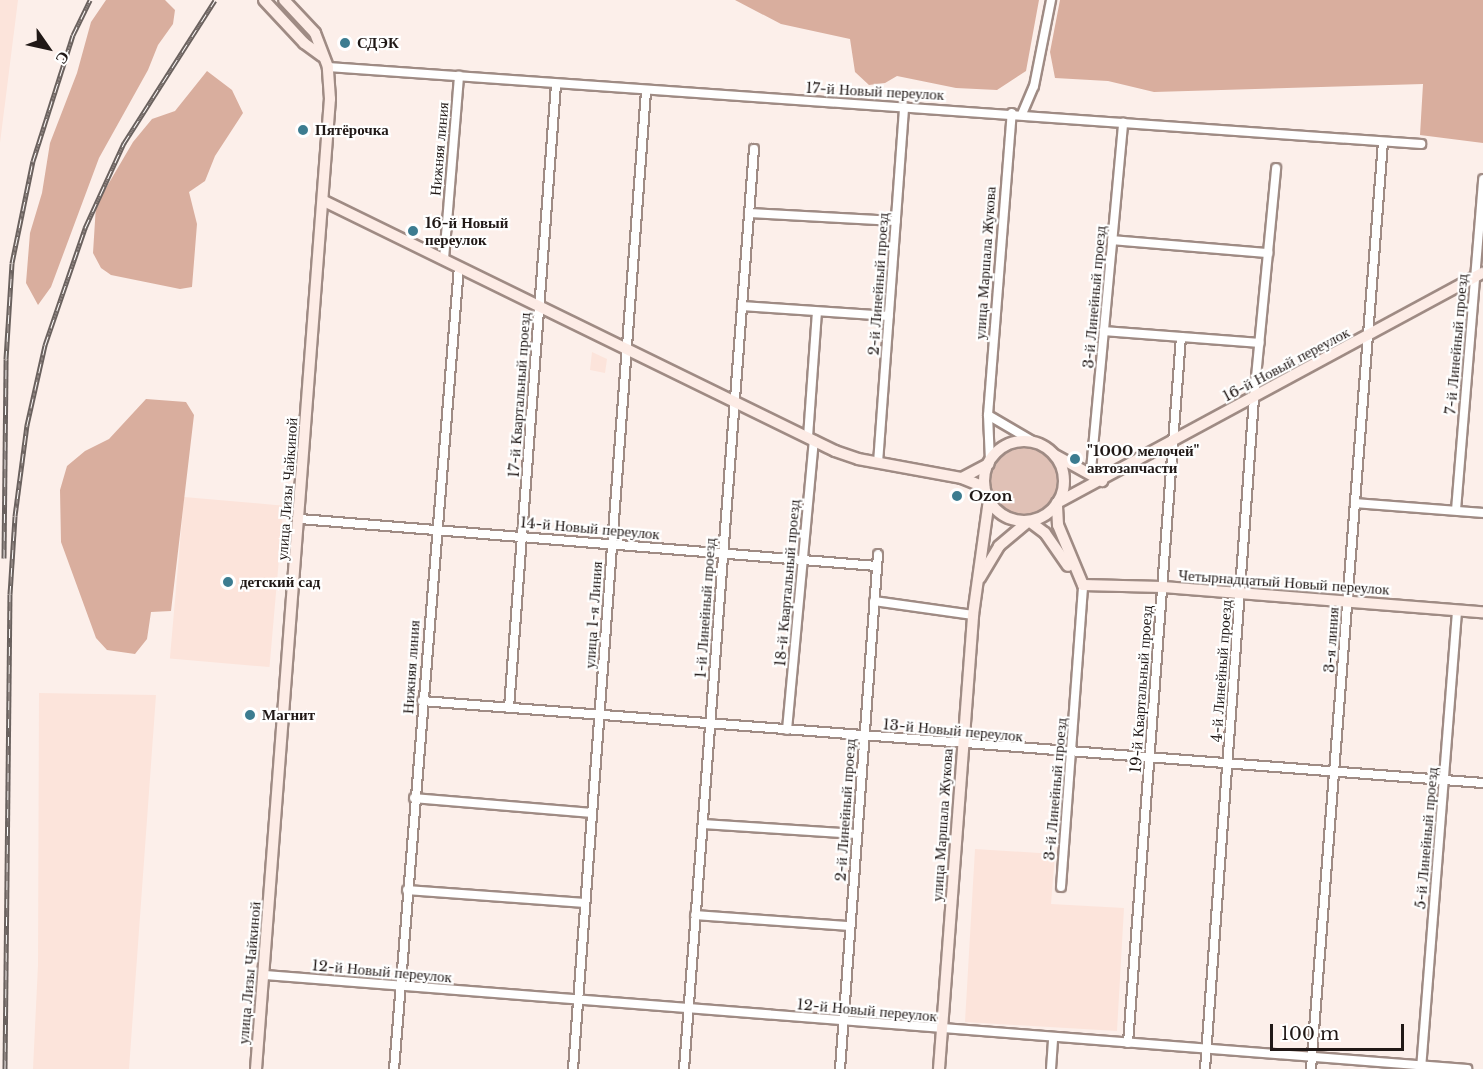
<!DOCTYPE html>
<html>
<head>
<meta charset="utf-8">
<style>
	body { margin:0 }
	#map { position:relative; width:1483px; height:1069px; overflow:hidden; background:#fcefea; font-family:"Libre Baskerville",serif }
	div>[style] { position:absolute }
	.built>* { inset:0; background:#fce4db; transform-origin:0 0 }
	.green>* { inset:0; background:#e0c1b6 }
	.round { border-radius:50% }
	.forest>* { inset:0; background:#d9ae9e }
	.roads { filter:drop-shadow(2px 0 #9f8b84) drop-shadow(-2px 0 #9f8b84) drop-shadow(0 2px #9f8b84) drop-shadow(0 -2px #9f8b84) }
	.street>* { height:8px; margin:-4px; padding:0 4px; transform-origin:4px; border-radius:4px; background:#fff }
	.secondary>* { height:10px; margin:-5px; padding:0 5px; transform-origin:5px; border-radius:5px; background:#fdece6 }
	.secondary>.ring { margin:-5px; padding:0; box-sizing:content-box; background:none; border:10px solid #fdece6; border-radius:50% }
	.rail>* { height:5px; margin-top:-2.5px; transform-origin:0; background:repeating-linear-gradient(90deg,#fff 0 9px,#6a615e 0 18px); box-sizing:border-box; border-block:2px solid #6a615e }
	.dots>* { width:16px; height:16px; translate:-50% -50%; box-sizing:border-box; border:3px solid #fff; border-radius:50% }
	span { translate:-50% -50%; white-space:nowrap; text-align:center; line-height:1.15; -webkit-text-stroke:4.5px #fff; paint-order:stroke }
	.poi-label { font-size:15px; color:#201816; font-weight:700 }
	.left { translate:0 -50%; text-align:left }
	.street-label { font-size:15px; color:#201816 }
	.north { position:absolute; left:18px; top:18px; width:60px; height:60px; -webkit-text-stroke:4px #fff; paint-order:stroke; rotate:124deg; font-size:16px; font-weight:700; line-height:24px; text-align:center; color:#201816 }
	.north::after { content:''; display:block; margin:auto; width:21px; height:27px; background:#201816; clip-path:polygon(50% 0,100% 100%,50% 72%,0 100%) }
	.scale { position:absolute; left:1270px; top:1024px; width:134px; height:27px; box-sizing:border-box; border:3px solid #201816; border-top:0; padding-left:8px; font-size:18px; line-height:21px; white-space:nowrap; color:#201816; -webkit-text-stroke:4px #fff; paint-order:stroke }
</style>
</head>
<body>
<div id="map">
	<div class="built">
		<i style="clip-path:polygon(0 0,18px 0,0 143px)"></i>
		<i style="clip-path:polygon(592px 352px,607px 359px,605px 373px,590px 370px)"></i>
		<i style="left:184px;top:497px;width:100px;height:162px;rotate:5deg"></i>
		<i style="clip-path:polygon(39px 693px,156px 695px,129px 1069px,33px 1069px,38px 965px)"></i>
		<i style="clip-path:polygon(975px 849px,1055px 854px,1051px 904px,1124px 908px,1117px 1031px,965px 1022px)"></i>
	</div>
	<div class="green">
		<i class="round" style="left:990px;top:447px;width:68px;height:68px"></i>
	</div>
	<div class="forest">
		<i style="clip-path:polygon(106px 0,165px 0,175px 10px,173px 24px,158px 45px,148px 70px,99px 158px,51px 287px,38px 305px,26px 283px,30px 233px,42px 193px,50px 143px,77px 73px,91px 22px)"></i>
		<i style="clip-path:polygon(735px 0,1039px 0,1026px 71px,997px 90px,956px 88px,897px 76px,885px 83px,869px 85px,855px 72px,850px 39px,781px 24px)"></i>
		<i style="clip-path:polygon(1060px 0,1483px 0,1483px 143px,1420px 135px,1423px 84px,1154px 92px,1108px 81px,1055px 78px,1050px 52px)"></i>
		<i style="clip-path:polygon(207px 71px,232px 90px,243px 113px,215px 156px,205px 181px,189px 192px,197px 224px,192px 287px,180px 289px,111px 275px,101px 268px,93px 253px,96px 205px,133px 142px,152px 119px,175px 111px)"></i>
		<i style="clip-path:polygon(146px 399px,186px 402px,194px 415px,171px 611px,151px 612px,147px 639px,135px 654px,107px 650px,96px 638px,61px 542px,60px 490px,67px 466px,85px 451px,109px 439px)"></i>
	</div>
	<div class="roads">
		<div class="street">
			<i style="left:328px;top:67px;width:1096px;rotate:4.03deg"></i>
			<i style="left:1022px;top:114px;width:30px;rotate:-67deg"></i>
			<i style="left:1034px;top:86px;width:88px;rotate:-78.8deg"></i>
			<i style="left:749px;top:213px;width:147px;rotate:3.1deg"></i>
			<i style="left:1112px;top:240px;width:157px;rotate:4.8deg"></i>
			<i style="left:444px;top:259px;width:184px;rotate:-85.3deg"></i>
			<i style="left:742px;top:306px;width:147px;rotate:3.9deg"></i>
			<i style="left:1104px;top:331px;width:156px;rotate:4.4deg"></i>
			<i style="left:988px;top:415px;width:53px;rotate:30.4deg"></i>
			<i style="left:808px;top:437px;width:125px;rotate:-85.9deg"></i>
			<i style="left:990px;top:461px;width:46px;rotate:-92.5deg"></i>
			<i style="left:988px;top:415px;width:303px;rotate:-85.5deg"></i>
			<i style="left:878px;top:463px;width:357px;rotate:-85.8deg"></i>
			<i style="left:1086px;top:472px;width:5px;rotate:-22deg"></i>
			<i style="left:1091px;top:470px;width:349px;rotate:-84.7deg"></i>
			<i style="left:1355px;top:503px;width:128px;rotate:4.5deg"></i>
			<i style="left:1456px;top:510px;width:332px;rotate:-85.3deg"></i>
			<i style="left:300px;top:519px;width:579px;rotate:4.66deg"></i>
			<i style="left:874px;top:601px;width:100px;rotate:8deg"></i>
			<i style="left:422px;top:701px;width:1064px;rotate:4.42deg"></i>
			<i style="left:509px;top:708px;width:626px;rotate:-85.69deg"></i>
			<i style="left:787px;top:730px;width:291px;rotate:-84.7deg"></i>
			<i style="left:414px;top:798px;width:178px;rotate:4.8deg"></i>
			<i style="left:703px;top:824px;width:154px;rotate:3.7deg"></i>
			<i style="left:1061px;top:887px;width:303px;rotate:-85.8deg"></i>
			<i style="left:407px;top:890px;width:178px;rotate:4.2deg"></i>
			<i style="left:695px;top:915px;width:155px;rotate:4.1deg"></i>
			<i style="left:265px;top:975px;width:1206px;rotate:4.47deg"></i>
			<i style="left:1128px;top:1043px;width:708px;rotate:-85.71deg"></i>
			<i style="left:394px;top:1069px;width:805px;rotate:-85.37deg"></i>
			<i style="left:573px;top:1069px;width:981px;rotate:-85.73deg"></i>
			<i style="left:684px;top:1069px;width:923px;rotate:-85.65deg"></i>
			<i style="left:840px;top:1069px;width:516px;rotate:-85.78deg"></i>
			<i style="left:1051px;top:1069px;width:32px;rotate:-86deg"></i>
			<i style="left:1205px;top:1069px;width:673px;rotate:-85.82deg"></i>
			<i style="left:1254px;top:398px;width:231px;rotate:-84.5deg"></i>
			<i style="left:1311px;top:1069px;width:930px;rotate:-85.56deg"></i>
			<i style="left:1421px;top:1069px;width:460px;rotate:-85.5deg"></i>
		</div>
		<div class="secondary">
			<i style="left:264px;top:0;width:59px;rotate:47.1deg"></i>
			<i style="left:304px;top:43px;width:22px;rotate:36deg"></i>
			<i style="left:324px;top:201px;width:569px;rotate:26.07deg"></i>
			<i style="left:835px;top:451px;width:24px;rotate:19deg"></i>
			<i style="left:858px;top:459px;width:106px;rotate:10.4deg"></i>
			<i style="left:962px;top:478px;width:24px;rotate:22deg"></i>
			<i class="ring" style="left:984px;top:441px;width:70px;height:70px"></i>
			<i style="left:1055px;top:455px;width:54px;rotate:29deg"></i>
			<i style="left:962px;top:478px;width:30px;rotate:-28deg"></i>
			<i style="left:980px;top:578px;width:37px;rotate:-59deg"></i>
			<i style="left:999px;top:546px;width:39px;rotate:-40deg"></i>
			<i style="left:1029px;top:521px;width:20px;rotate:37deg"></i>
			<i style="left:1045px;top:533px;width:40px;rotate:55.1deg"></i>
			<i style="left:1083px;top:585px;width:65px;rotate:-112.6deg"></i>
			<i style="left:1058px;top:525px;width:22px;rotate:-93deg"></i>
			<i style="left:1057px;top:503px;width:484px;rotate:-28.4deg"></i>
			<i style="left:1083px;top:585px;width:79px;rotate:1.5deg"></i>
			<i style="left:1162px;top:587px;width:322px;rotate:4.5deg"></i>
			<i style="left:256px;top:1069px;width:973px;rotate:-85.64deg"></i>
			<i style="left:330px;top:99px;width:32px;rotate:-94deg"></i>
			<i style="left:328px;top:67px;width:36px;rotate:-111deg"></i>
			<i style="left:315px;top:33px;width:45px;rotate:-133.2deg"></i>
			<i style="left:939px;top:1069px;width:455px;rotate:-85.7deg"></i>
			<i style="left:973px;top:615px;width:117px;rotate:-82.1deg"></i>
		</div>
	</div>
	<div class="rail">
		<i style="left:4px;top:558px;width:199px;rotate:-89.4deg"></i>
		<i style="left:6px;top:359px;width:96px;rotate:-86.4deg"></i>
		<i style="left:12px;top:263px;width:104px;rotate:-78.4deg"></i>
		<i style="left:33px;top:161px;width:132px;rotate:-72.4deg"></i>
		<i style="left:73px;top:35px;width:39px;rotate:-64deg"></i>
		<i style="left:5px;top:1069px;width:475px;rotate:-89.4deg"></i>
		<i style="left:10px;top:594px;width:78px;rotate:-86.3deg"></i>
		<i style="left:15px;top:516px;width:92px;rotate:-82.5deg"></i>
		<i style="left:27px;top:425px;width:82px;rotate:-77.3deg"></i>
		<i style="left:45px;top:345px;width:124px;rotate:-71.1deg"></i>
		<i style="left:85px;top:228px;width:94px;rotate:-65.4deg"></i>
		<i style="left:124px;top:143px;width:169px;rotate:-57.5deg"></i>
	</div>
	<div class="dots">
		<i style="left:345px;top:43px;background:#3c7c90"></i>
		<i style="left:303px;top:130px;background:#3c7c90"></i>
		<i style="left:413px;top:231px;background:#3c7c90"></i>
		<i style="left:1075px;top:459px;background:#3c7c90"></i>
		<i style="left:957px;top:496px;background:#3c7c90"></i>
		<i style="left:228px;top:582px;background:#3c7c90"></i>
		<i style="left:250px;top:715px;background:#3c7c90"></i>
	</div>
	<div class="poi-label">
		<span class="left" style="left:357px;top:43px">СДЭК</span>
		<span class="left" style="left:315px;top:130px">Пятёрочка</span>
		<span class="left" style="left:425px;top:231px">16-й Новый<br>переулок</span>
		<span class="left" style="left:1087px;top:459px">"1000 мелочей"<br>автозапчасти</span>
		<span class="left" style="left:969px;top:496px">Ozon</span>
		<span class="left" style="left:240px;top:582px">детский сад</span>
		<span class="left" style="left:262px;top:715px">Магнит</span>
	</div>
	<div class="street-label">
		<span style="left:875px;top:91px;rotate:3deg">17-й Новый переулок</span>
		<span style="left:439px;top:149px;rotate:-85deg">Нижняя линия</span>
		<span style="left:985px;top:263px;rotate:-86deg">улица Маршала Жукова</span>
		<span style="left:878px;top:284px;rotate:-86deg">2-й Линейный проезд</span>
		<span style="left:1094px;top:297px;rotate:-85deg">3-й Линейный проезд</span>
		<span style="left:1456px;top:344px;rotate:-85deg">7-й Линейный проезд</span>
		<span style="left:1286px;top:364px;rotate:-28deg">16-й Новый переулок</span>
		<span style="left:519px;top:395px;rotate:-86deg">17-й Квартальный проезд</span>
		<span style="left:287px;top:489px;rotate:-86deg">улица Лизы Чайкиной</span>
		<span style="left:590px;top:528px;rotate:5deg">14-й Новый переулок</span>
		<span style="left:1284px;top:582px;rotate:4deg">Четырнадцатый Новый переулок</span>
		<span style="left:787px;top:583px;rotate:-85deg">18-й Квартальный проезд</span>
		<span style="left:705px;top:608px;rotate:-86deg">1-й Линейный проезд</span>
		<span style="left:593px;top:615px;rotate:-86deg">улица 1-я Линия</span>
		<span style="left:1331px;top:640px;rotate:-86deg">3-я линия</span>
		<span style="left:411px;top:667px;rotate:-86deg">Нижняя линия</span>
		<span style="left:1221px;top:671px;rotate:-86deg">4-й Линейный проезд</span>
		<span style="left:1141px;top:689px;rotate:-86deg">19-й Квартальный проезд</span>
		<span style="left:953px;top:730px;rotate:5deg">13-й Новый переулок</span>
		<span style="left:1055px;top:789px;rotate:-85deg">3-й Линейный проезд</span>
		<span style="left:845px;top:810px;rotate:-86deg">2-й Линейный проезд</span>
		<span style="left:942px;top:825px;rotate:-86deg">улица Маршала Жукова</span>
		<span style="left:1426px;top:838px;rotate:-85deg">5-й Линейный проезд</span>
		<span style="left:382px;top:971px;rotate:5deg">12-й Новый переулок</span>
		<span style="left:249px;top:973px;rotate:-85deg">улица Лизы Чайкиной</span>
		<span style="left:867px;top:1010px;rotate:5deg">12-й Новый переулок</span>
	</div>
	<div class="north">С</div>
	<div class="scale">100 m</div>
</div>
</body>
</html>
